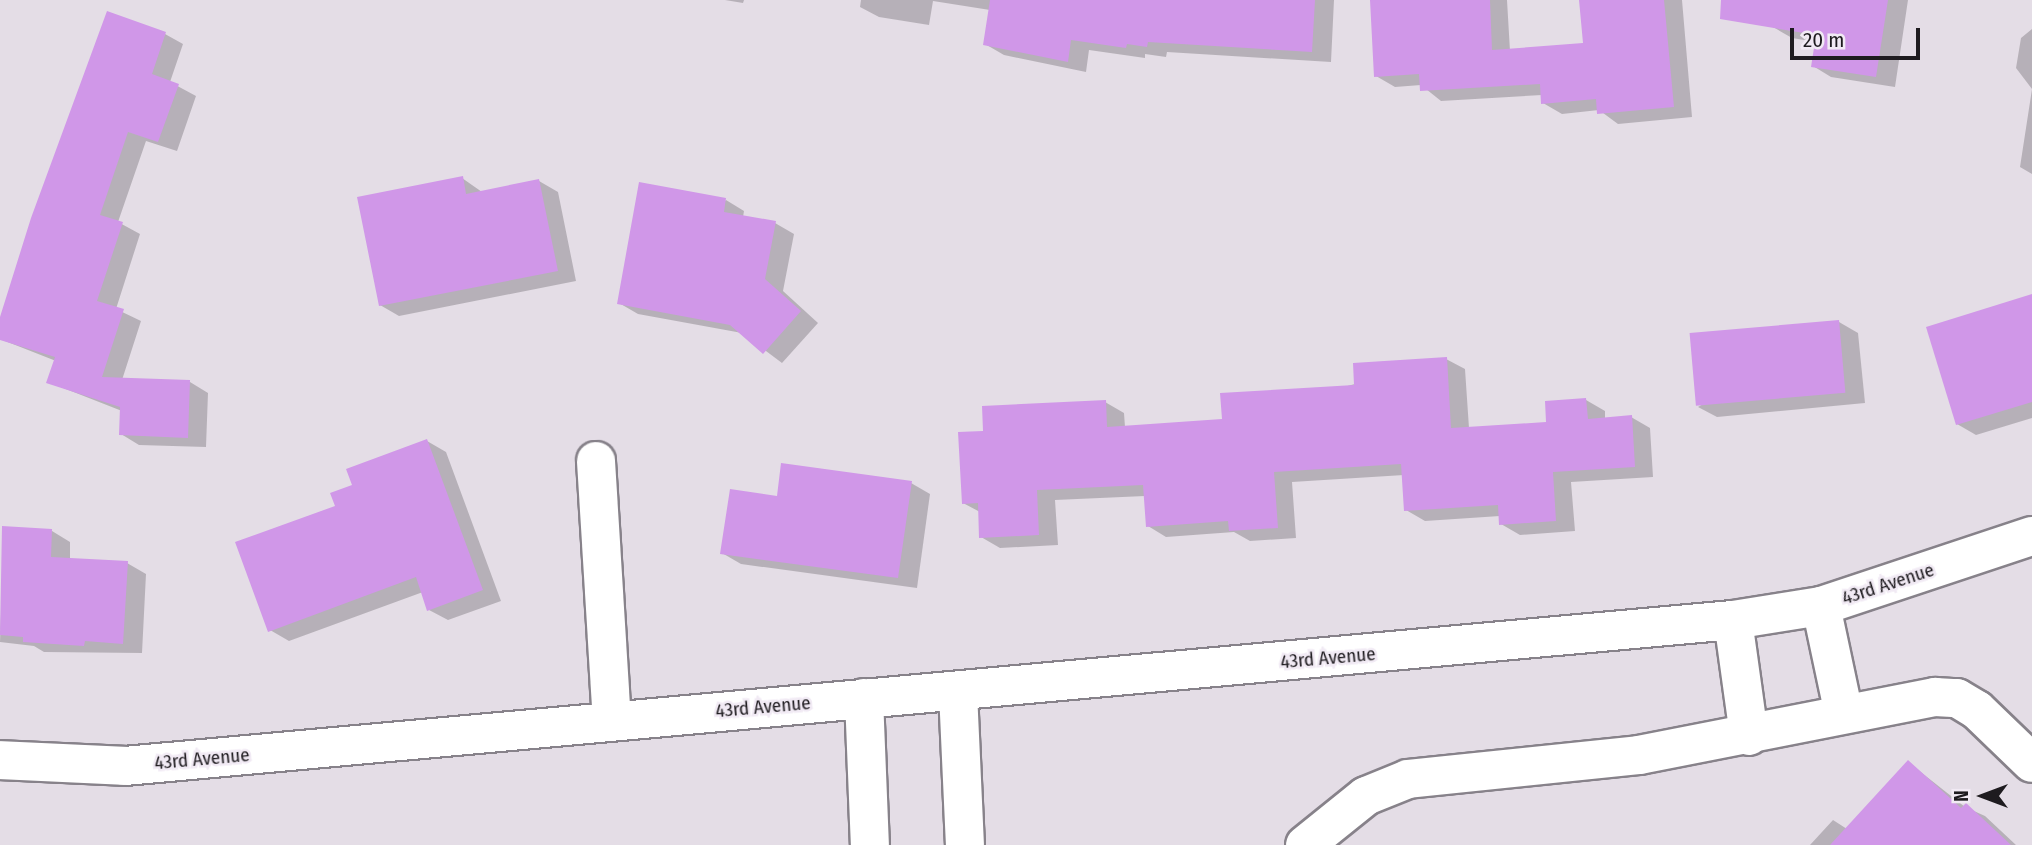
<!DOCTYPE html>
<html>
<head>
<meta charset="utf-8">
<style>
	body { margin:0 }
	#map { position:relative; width:2032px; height:845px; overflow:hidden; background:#e4dde6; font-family:"Fira Sans Condensed",sans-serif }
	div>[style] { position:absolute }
	.shadow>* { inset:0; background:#0003 }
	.building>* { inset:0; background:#d097e8; transform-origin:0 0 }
	.roads { filter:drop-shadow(2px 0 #87828a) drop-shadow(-2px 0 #87828a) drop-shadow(0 2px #87828a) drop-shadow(0 -2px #87828a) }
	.minor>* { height:38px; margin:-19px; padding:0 19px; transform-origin:19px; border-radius:19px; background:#fff }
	span { translate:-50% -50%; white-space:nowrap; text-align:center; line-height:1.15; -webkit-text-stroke:5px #f1eaf4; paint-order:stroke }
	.street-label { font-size:19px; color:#1e1b1f }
	.north { position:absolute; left:1948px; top:761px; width:70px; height:70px; -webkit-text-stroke:5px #f1eaf4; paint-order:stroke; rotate:270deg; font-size:19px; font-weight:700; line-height:28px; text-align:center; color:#1e1b1f }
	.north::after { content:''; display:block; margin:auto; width:24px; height:32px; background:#1e1b1f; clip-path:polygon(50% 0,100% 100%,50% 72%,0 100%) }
	.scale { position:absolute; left:1790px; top:28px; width:130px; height:32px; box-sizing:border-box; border:4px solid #1e1b1f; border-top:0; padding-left:9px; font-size:21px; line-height:24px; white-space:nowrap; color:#1e1b1f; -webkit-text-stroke:5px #f1eaf4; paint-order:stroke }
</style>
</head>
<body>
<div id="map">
	<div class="shadow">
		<i style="clip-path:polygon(725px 0,744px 0,743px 3px)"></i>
		<i style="clip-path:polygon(861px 0,1334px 0,1331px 62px,1167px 52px,1166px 57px,1145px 54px,1145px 58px,1089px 50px,1086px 72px,1004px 55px,985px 44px,990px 10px,933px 1px,929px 25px,879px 17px,860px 7px)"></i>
		<i style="clip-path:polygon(1372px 0,1507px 0,1510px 51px,1585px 45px,1581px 0,1682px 0,1692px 117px,1618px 124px,1599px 110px,1562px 114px,1543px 103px,1542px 95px,1441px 101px,1421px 85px,1395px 87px,1376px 76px)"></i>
		<i style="clip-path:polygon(1777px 0,1908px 0,1895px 87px,1831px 77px,1813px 66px,1816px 42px,1792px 38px,1773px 27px)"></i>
		<i style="clip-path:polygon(2032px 29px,2032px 174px,2020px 167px,2032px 89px,2016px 68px,2021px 38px)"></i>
		<i style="clip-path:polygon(165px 34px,183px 44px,170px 82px,196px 96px,177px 151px,146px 141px,118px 222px,140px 234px,116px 309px,141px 321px,122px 380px,190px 382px,208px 393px,206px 447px,139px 445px,121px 434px,122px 411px,48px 382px,56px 361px,0 339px,0 324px)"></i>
		<i style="clip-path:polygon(462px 178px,482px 192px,539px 181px,558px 192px,576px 281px,399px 316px,380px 305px)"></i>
		<i style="clip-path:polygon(726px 200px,744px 211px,743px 217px,775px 223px,794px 234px,783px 291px,818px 323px,782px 363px,742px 333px,638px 314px,619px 303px)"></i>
		<i style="clip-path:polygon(2032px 296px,2032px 418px,1976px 435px,1957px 424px)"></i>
		<i style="clip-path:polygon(1839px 322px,1858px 333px,1865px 403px,1717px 417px,1698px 407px)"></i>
		<i style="clip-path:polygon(1446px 359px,1465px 369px,1469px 428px,1548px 424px,1586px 400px,1605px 411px,1605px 419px,1631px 417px,1650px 428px,1653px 477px,1571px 482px,1575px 531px,1520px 535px,1501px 524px,1500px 516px,1425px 521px,1406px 510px,1404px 475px,1292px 482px,1296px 538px,1250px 541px,1234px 532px,1166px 537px,1148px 526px,1145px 496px,1055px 500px,1058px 545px,1000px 548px,981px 537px,980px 512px,963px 503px,984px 432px,1105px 402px,1124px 413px,1125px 427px,1224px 420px)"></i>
		<i style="clip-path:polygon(427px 441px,446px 452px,501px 601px,448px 620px,429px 610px,423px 592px,289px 641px,270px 630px,337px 507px)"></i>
		<i style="clip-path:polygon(911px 483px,930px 494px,917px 588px,741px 564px,722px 553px,778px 498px)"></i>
		<i style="clip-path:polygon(4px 528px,52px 531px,70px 542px,70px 560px,127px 563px,146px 574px,142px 653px,44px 652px,34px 646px,0 642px)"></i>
		<i style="clip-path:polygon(1908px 762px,1965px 807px,1985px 816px,2016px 845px,1810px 845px,1833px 820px,1847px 829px)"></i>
	</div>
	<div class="building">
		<i style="clip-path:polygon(990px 0,1315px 0,1312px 52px,1148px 42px,1147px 47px,1127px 44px,1126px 48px,1071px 40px,1068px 62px,983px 45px)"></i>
		<i style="clip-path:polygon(1370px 0,1490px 0,1492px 50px,1583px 43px,1579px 0,1664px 0,1674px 107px,1597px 114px,1596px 99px,1541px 104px,1540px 84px,1420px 91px,1419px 74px,1374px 77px)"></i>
		<i style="clip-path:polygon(1721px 0,1888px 0,1876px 77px,1811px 67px,1816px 35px,1720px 19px)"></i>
		<i style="clip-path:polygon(107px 11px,166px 32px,152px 74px,179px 84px,158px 142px,128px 132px,100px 215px,123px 222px,97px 301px,124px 309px,102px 377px,190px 380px,188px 438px,119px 435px,120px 407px,46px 383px,55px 357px,0 340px,0 317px,31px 218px)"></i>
		<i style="clip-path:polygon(463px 176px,466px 194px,539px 179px,558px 271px,379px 306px,357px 197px)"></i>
		<i style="clip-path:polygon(639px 182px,726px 198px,724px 212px,776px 221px,765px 279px,801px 311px,763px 354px,730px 325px,617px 304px)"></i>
		<i style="clip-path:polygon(2032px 294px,2032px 402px,1956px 425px,1926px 327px)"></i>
		<i style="left:1839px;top:320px;width:73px;height:150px;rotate:85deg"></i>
		<i style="clip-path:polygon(1447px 357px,1451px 428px,1546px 422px,1545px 401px,1586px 398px,1588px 419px,1632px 415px,1635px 467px,1553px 472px,1556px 521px,1499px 525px,1498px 505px,1404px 511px,1401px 464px,1274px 472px,1278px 528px,1229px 531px,1228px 521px,1146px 527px,1143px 485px,1037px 490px,1039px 535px,979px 538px,978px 503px,962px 504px,958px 432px,983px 431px,982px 406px,1106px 400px,1107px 427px,1222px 419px,1220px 393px,1354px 385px,1353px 363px)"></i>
		<i style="clip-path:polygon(427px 439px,483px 590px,427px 611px,416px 577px,268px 632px,235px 542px,335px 506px,330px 493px,352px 485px,346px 469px)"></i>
		<i style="clip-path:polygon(781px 463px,912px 481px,898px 578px,720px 554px,730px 489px,777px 496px)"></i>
		<i style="clip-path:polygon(2px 526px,52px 529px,51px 557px,128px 561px,123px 644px,85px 641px,84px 646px,23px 642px,23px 637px,0 635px)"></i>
		<i style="clip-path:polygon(1908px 760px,1961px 808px,1966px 803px,2011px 845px,1830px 845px)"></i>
	</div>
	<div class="roads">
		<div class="minor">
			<i style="left:596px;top:461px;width:260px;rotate:86.5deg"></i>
			<i style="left:1821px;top:606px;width:110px;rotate:78deg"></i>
			<i style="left:1733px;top:620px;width:117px;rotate:82.1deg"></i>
			<i style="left:958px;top:692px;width:153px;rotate:87.4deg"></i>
			<i style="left:864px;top:698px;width:147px;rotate:87.7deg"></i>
			<i style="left:0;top:760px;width:125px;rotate:2.7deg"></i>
			<i style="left:125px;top:766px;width:1615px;rotate:-5.19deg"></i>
			<i style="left:1733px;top:620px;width:89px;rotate:-9deg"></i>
			<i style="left:1821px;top:606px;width:222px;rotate:-18.4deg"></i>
			<i style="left:1305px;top:845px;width:78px;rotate:-38.8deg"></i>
			<i style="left:1366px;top:796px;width:45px;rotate:-22deg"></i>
			<i style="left:1408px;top:779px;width:232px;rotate:-5.9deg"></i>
			<i style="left:1639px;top:755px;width:302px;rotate:-11.1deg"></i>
			<i style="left:1935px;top:697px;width:22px;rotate:3deg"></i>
			<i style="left:1957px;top:698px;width:23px;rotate:31deg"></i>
			<i style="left:1977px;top:710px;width:76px;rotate:43.9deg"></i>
		</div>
	</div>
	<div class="street-label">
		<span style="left:1888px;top:584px;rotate:-18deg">43rd Avenue</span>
		<span style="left:1328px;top:658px;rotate:-5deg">43rd Avenue</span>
		<span style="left:763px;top:707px;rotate:-5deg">43rd Avenue</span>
		<span style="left:202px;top:759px;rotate:-5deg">43rd Avenue</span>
	</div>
	<div class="north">N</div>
	<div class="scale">20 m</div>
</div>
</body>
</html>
